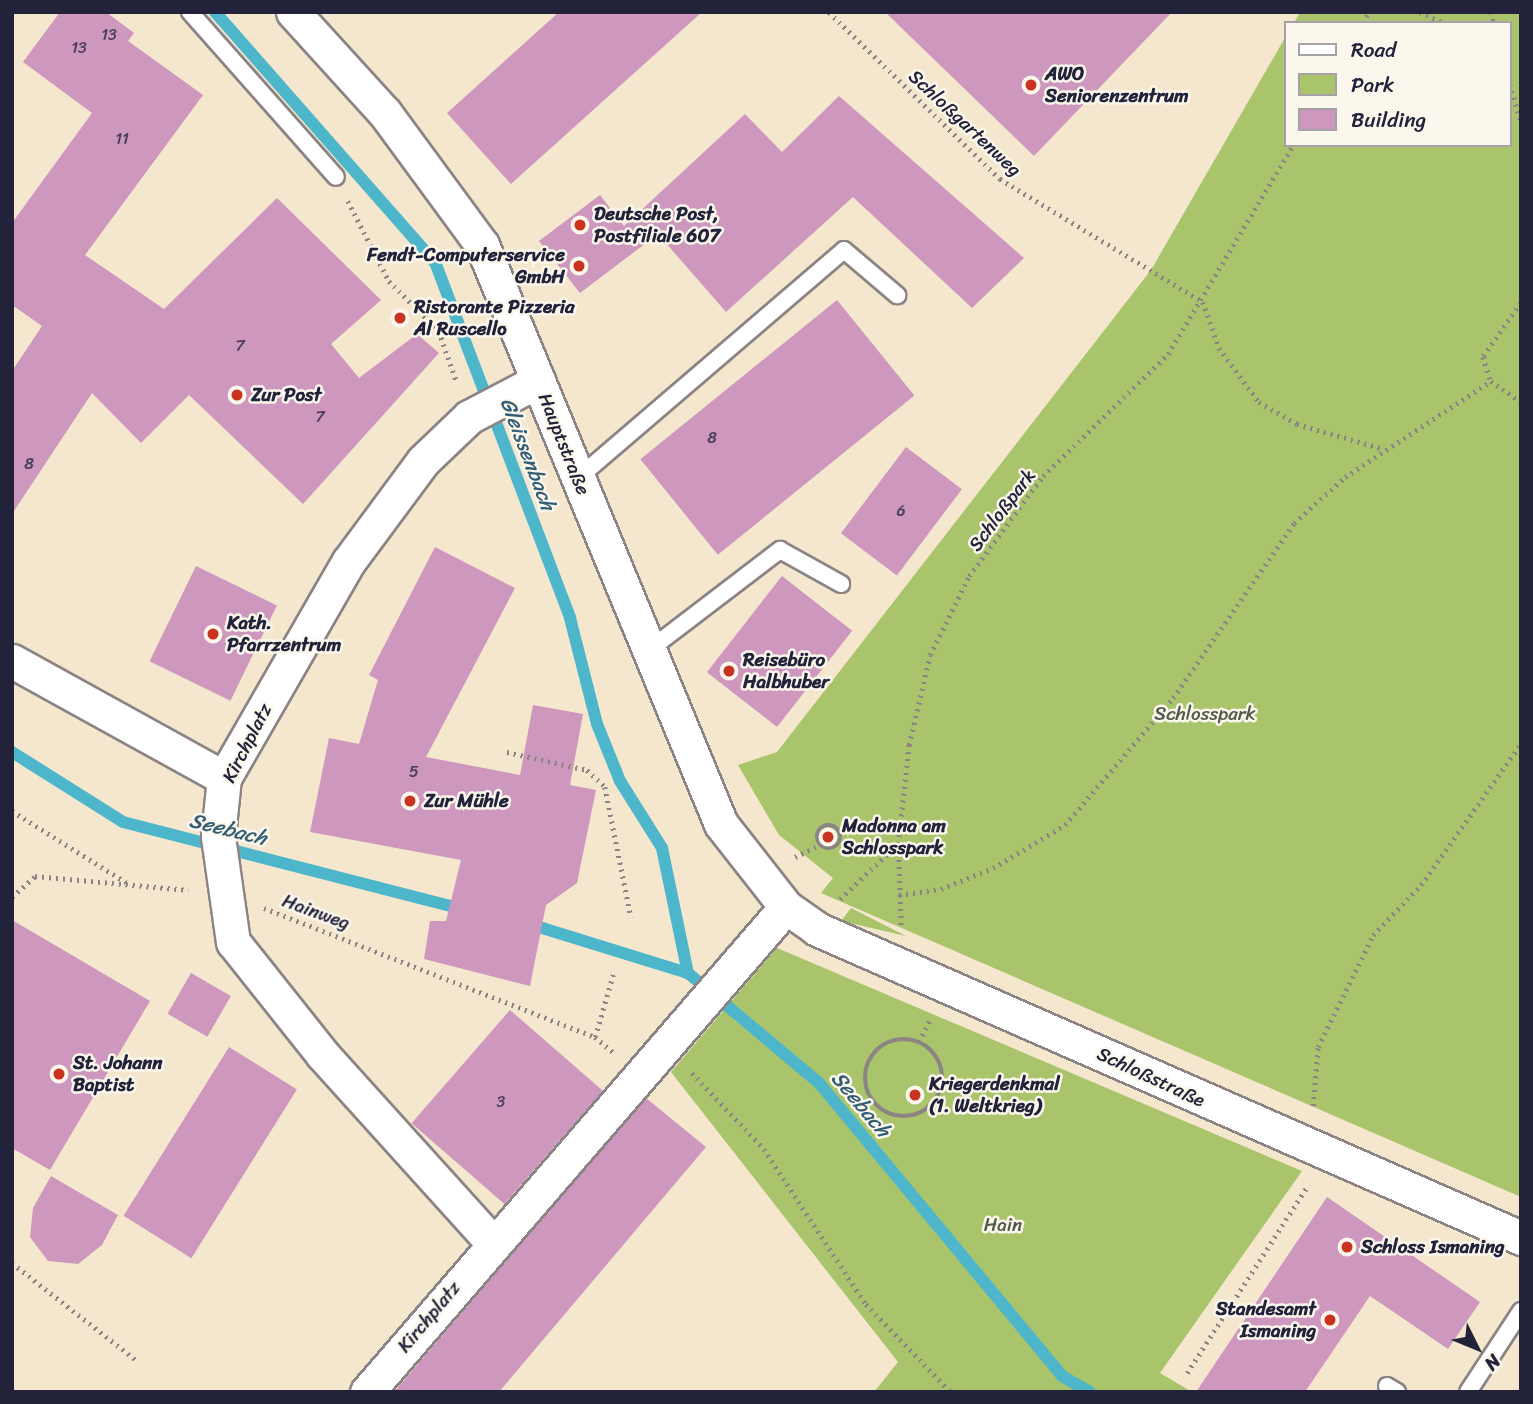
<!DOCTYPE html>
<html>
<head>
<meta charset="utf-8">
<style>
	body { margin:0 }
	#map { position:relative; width:1533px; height:1404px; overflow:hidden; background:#f5e7ce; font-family:Sriracha,sans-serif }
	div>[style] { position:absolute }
	.green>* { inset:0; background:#a9c46b }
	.stream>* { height:12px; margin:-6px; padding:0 6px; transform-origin:6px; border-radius:6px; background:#4db6cb }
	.building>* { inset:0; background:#ce97bd; transform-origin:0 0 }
	.path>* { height:4.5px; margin-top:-2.25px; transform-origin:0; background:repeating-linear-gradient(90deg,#8c8484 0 2px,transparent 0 7px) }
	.path>.ring { margin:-2.25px; padding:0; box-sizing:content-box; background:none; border:4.5px solid #8c8484; border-radius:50% }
	.roads { filter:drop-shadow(2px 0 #8c8484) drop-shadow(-2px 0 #8c8484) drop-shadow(0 2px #8c8484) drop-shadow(0 -2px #8c8484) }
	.lane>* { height:16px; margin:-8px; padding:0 8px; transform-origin:8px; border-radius:8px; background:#fff }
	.street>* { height:33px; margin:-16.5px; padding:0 16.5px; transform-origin:16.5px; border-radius:16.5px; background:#fff }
	.dots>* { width:19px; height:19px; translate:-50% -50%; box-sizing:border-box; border:4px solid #fbf7ec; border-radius:50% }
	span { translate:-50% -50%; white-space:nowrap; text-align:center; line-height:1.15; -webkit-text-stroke:5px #fbf7ec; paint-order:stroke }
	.number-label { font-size:16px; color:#4d3f5c }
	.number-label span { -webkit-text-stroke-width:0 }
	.poi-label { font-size:19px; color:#22223b; font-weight:700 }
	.left { translate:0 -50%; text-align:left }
	.right { translate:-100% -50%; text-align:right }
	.street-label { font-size:19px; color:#22223b }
	.park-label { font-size:19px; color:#515b4c }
	.water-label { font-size:21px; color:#335d75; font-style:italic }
	.frame { position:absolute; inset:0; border:14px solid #22223b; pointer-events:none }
	.legend { position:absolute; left:1284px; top:21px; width:228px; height:126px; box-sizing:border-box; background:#fbf7ec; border:2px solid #a4a2a5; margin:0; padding:9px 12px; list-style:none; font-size:21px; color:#22223b }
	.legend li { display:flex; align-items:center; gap:14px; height:35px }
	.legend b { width:35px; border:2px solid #a4a2a5 }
	.north { position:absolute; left:1442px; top:1313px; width:70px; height:70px; -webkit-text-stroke:5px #fbf7ec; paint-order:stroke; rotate:133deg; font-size:19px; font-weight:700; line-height:28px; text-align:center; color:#22223b }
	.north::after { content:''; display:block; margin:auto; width:24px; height:32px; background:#22223b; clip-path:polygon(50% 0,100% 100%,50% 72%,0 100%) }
</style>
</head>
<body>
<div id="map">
	<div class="green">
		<i style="clip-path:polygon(1300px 12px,1521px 12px,1521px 1197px,821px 893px,833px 878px,779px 835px,738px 765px,777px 752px,1151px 270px,1286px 36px,1286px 145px,1510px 145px,1510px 23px,1294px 23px)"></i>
		<i style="clip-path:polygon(851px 908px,906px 936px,841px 921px)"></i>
		<i style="clip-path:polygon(777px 948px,1302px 1171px,1160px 1373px,1192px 1392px,874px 1392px,898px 1362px,671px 1072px)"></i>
	</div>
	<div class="stream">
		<i style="left:215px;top:12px;width:333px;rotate:48.7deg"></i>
		<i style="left:435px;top:262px;width:381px;rotate:69.2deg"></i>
		<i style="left:570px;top:618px;width:109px;rotate:75.7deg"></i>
		<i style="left:597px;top:724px;width:61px;rotate:68deg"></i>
		<i style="left:620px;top:781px;width:79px;rotate:57.9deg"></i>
		<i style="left:662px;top:848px;width:128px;rotate:78.3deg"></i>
		<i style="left:12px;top:752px;width:131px;rotate:32.2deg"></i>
		<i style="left:123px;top:822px;width:338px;rotate:14.4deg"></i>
		<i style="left:539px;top:927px;width:156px;rotate:17.2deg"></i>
		<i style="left:688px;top:973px;width:171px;rotate:40deg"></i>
		<i style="left:819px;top:1083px;width:381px;rotate:50.3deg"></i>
		<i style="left:1062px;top:1376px;width:32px;rotate:30deg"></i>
	</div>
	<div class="building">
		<i style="clip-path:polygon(60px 12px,106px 12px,134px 33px,128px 41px,203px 95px,85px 255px,164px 309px,277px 198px,381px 300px,331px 344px,359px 378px,417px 334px,439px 353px,303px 504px,189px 395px,141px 443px,92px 393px,12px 514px,12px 371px,42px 326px,12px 305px,12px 223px,92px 113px,23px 62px)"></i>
		<i style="clip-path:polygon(559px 12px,702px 12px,511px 184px,447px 113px)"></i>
		<i style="clip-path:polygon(885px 12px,1172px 12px,1034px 156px)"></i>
		<i style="clip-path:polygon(839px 96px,1024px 258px,972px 308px,853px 197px,726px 312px,658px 234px,580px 293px,539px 241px,600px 195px,624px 226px,745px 114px,782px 152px)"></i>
		<i style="left:837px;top:300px;width:123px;height:253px;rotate:51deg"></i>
		<i style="left:906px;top:447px;width:70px;height:108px;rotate:37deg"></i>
		<i style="clip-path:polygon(435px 547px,515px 588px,426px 757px,520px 775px,533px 705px,583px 714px,570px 785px,596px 790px,577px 883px,546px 905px,530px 986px,424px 959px,430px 921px,446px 921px,461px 860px,310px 832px,329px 738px,359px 744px,378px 680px,369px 675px)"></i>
		<i style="left:196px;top:566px;width:90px;height:106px;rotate:26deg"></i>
		<i style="left:782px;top:576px;width:89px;height:122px;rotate:38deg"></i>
		<i style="clip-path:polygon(12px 920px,150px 1001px,50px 1170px,12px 1148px)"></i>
		<i style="left:191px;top:973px;width:46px;height:47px;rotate:30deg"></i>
		<i style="left:510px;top:1010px;width:123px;height:150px;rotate:41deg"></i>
		<i style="left:229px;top:1047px;width:80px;height:199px;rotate:32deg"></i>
		<i style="clip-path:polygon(646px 1098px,706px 1147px,499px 1392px,394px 1392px)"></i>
		<i style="clip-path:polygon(51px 1176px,118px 1215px,102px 1245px,78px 1264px,48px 1261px,30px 1237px,33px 1208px)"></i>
		<i style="clip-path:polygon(1327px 1197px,1480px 1302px,1448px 1349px,1370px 1296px,1305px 1392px,1196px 1392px)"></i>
	</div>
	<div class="path">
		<i style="left:829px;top:12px;width:239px;rotate:44.3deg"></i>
		<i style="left:1000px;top:179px;width:237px;rotate:31.2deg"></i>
		<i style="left:1203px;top:302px;width:49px;rotate:70.8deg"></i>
		<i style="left:1219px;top:348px;width:67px;rotate:53.5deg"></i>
		<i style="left:1259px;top:402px;width:44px;rotate:30.1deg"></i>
		<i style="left:1297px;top:424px;width:91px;rotate:16deg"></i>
		<i style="left:1420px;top:12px;width:26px;rotate:25deg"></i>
		<i style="left:1491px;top:12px;width:11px;rotate:75deg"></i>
		<i style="left:1363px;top:23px;width:13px;rotate:-61deg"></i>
		<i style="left:1510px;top:84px;width:40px;rotate:74deg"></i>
		<i style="left:348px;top:201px;width:90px;rotate:62.9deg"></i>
		<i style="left:389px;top:281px;width:71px;rotate:45deg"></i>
		<i style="left:439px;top:331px;width:55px;rotate:70.9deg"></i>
		<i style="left:1521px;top:303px;width:66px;rotate:125.1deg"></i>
		<i style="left:1483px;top:357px;width:25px;rotate:72deg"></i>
		<i style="left:1491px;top:381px;width:37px;rotate:35deg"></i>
		<i style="left:507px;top:752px;width:82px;rotate:12.7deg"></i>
		<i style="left:587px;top:770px;width:25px;rotate:43deg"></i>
		<i style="left:605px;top:787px;width:133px;rotate:78.7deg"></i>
		<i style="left:12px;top:811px;width:138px;rotate:32deg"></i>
		<i class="ring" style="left:817px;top:825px;width:19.5px;height:19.5px"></i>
		<i style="left:795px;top:857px;width:28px;rotate:-26deg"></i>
		<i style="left:899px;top:895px;width:42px;rotate:-8.1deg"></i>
		<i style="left:941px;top:889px;width:56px;rotate:-22deg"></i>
		<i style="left:993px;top:868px;width:84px;rotate:-30.8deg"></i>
		<i style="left:1065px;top:825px;width:167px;rotate:-49.6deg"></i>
		<i style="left:1173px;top:698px;width:213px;rotate:-55.3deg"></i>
		<i style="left:1294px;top:523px;width:69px;rotate:-42deg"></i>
		<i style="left:1345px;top:477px;width:175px;rotate:-33.3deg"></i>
		<i style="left:12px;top:897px;width:31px;rotate:-42deg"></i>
		<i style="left:35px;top:876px;width:154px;rotate:5.2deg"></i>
		<i style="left:840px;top:899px;width:79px;rotate:-43.5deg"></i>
		<i style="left:264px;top:908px;width:355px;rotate:21.3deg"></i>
		<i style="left:595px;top:1037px;width:25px;rotate:40deg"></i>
		<i style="left:901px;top:925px;width:81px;rotate:-92.1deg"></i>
		<i style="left:898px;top:844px;width:100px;rotate:-83.7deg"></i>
		<i style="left:909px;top:745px;width:92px;rotate:-76.9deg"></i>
		<i style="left:930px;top:655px;width:88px;rotate:-63.7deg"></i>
		<i style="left:969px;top:576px;width:124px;rotate:-53.5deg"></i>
		<i style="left:1043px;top:476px;width:175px;rotate:-44.3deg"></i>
		<i style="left:1168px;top:354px;width:244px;rotate:-59.1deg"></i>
		<i style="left:595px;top:1037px;width:65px;rotate:-73.8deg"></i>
		<i class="ring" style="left:865px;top:1039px;width:73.5px;height:73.5px"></i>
		<i style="left:919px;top:1042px;width:25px;rotate:-64deg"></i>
		<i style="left:692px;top:1073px;width:105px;rotate:46.5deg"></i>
		<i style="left:764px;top:1149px;width:186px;rotate:56.7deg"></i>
		<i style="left:866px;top:1304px;width:122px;rotate:46deg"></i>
		<i style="left:1313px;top:1106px;width:59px;rotate:-85.2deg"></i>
		<i style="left:1318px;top:1047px;width:125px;rotate:-63.8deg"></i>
		<i style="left:1373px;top:935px;width:69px;rotate:-46.2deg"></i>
		<i style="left:1421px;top:885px;width:173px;rotate:-54.7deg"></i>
		<i style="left:12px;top:1263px;width:157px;rotate:38deg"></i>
		<i style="left:1187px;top:1373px;width:224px;rotate:-57.2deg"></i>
	</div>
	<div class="roads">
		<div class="lane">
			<i style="left:190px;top:12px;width:220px;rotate:48.5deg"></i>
			<i style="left:578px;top:478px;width:350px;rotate:-40.6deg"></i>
			<i style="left:844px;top:250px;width:70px;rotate:40.3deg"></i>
			<i style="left:649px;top:650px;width:165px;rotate:-37.4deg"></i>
			<i style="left:780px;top:550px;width:70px;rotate:29.1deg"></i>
			<i style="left:1387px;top:1386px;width:12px;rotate:31deg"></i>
			<i style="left:1468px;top:1392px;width:97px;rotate:-56.8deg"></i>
		</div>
		<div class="street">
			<i style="left:293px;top:12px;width:137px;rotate:47.7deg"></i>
			<i style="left:385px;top:113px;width:164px;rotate:53.7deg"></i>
			<i style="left:482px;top:245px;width:626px;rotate:67.57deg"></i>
			<i style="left:721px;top:824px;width:105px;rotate:51.9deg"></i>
			<i style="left:786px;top:907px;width:38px;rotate:35deg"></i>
			<i style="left:817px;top:929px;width:769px;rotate:23.7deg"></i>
			<i style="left:12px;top:661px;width:242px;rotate:28.9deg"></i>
			<i style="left:491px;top:1241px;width:251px;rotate:-132.1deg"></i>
			<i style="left:323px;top:1055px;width:144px;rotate:-128.5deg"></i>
			<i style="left:233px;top:942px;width:107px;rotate:-98.1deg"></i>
			<i style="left:218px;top:836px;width:58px;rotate:-84.1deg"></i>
			<i style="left:224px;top:778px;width:250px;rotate:-60.1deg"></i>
			<i style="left:349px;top:561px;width:124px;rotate:-53.5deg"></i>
			<i style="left:423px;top:461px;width:64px;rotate:-43.7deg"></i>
			<i style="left:469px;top:417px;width:78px;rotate:-27.6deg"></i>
			<i style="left:367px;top:1392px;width:641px;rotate:-49.18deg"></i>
		</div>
	</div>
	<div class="dots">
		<i style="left:1031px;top:85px;background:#c8321e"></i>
		<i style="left:580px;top:225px;background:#c8321e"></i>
		<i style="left:579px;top:266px;background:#c8321e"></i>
		<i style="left:400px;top:318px;background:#c8321e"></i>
		<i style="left:237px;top:395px;background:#c8321e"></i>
		<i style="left:213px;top:634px;background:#c8321e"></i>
		<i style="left:729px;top:671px;background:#c8321e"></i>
		<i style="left:410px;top:801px;background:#c8321e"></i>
		<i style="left:828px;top:837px;background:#c8321e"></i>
		<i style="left:59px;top:1074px;background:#c8321e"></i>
		<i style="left:915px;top:1095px;background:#c8321e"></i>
		<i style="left:1347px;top:1247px;background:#c8321e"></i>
		<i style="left:1330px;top:1320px;background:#c8321e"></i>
	</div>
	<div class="number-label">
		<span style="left:109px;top:35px">13</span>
		<span style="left:79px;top:48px">13</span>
		<span style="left:122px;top:139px">11</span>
		<span style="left:240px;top:346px">7</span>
		<span style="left:320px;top:417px">7</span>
		<span style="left:712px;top:438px">8</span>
		<span style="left:29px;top:464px">8</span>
		<span style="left:901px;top:511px">6</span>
		<span style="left:414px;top:772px">5</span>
		<span style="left:501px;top:1102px">3</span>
	</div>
	<div class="poi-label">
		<span class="left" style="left:1045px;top:85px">AWO<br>Seniorenzentrum</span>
		<span class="left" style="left:594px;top:225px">Deutsche Post,<br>Postfiliale 607</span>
		<span class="right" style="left:565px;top:266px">Fendt-Computerservice<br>GmbH</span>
		<span class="left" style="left:414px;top:318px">Ristorante Pizzeria<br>Al Ruscello</span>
		<span class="left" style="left:251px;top:395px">Zur Post</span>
		<span class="left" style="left:227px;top:634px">Kath.<br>Pfarrzentrum</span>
		<span class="left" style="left:743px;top:671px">Reisebüro<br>Halbhuber</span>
		<span class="left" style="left:424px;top:801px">Zur Mühle</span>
		<span class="left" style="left:842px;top:837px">Madonna am<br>Schlosspark</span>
		<span class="left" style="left:73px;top:1074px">St. Johann<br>Baptist</span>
		<span class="left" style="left:929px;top:1095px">Kriegerdenkmal<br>(1. Weltkrieg)</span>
		<span class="left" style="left:1361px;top:1247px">Schloss Ismaning</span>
		<span class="right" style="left:1316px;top:1320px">Standesamt<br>Ismaning</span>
	</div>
	<div class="street-label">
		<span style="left:965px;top:123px;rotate:43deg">Schloßgartenweg</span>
		<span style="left:564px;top:444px;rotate:68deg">Hauptstraße</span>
		<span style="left:1002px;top:510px;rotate:-53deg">Schloßpark</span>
		<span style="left:247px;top:743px;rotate:-63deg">Kirchplatz</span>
		<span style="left:316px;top:912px;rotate:20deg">Hainweg</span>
		<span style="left:1151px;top:1077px;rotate:25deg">Schloßstraße</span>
		<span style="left:429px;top:1317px;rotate:-50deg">Kirchplatz</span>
	</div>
	<div class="park-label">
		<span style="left:1205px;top:714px">Schlosspark</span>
		<span style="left:1003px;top:1225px">Hain</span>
	</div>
	<div class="water-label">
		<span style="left:528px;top:454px;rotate:69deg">Gleissenbach</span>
		<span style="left:228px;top:829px;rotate:14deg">Seebach</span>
		<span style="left:861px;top:1104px;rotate:50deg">Seebach</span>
	</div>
	<div class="frame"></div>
	<ul class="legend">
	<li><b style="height:9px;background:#fff"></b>Road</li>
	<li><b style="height:19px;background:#a9c46b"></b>Park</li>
	<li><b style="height:19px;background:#ce97bd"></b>Building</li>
	</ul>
	<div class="north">N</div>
</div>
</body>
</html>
